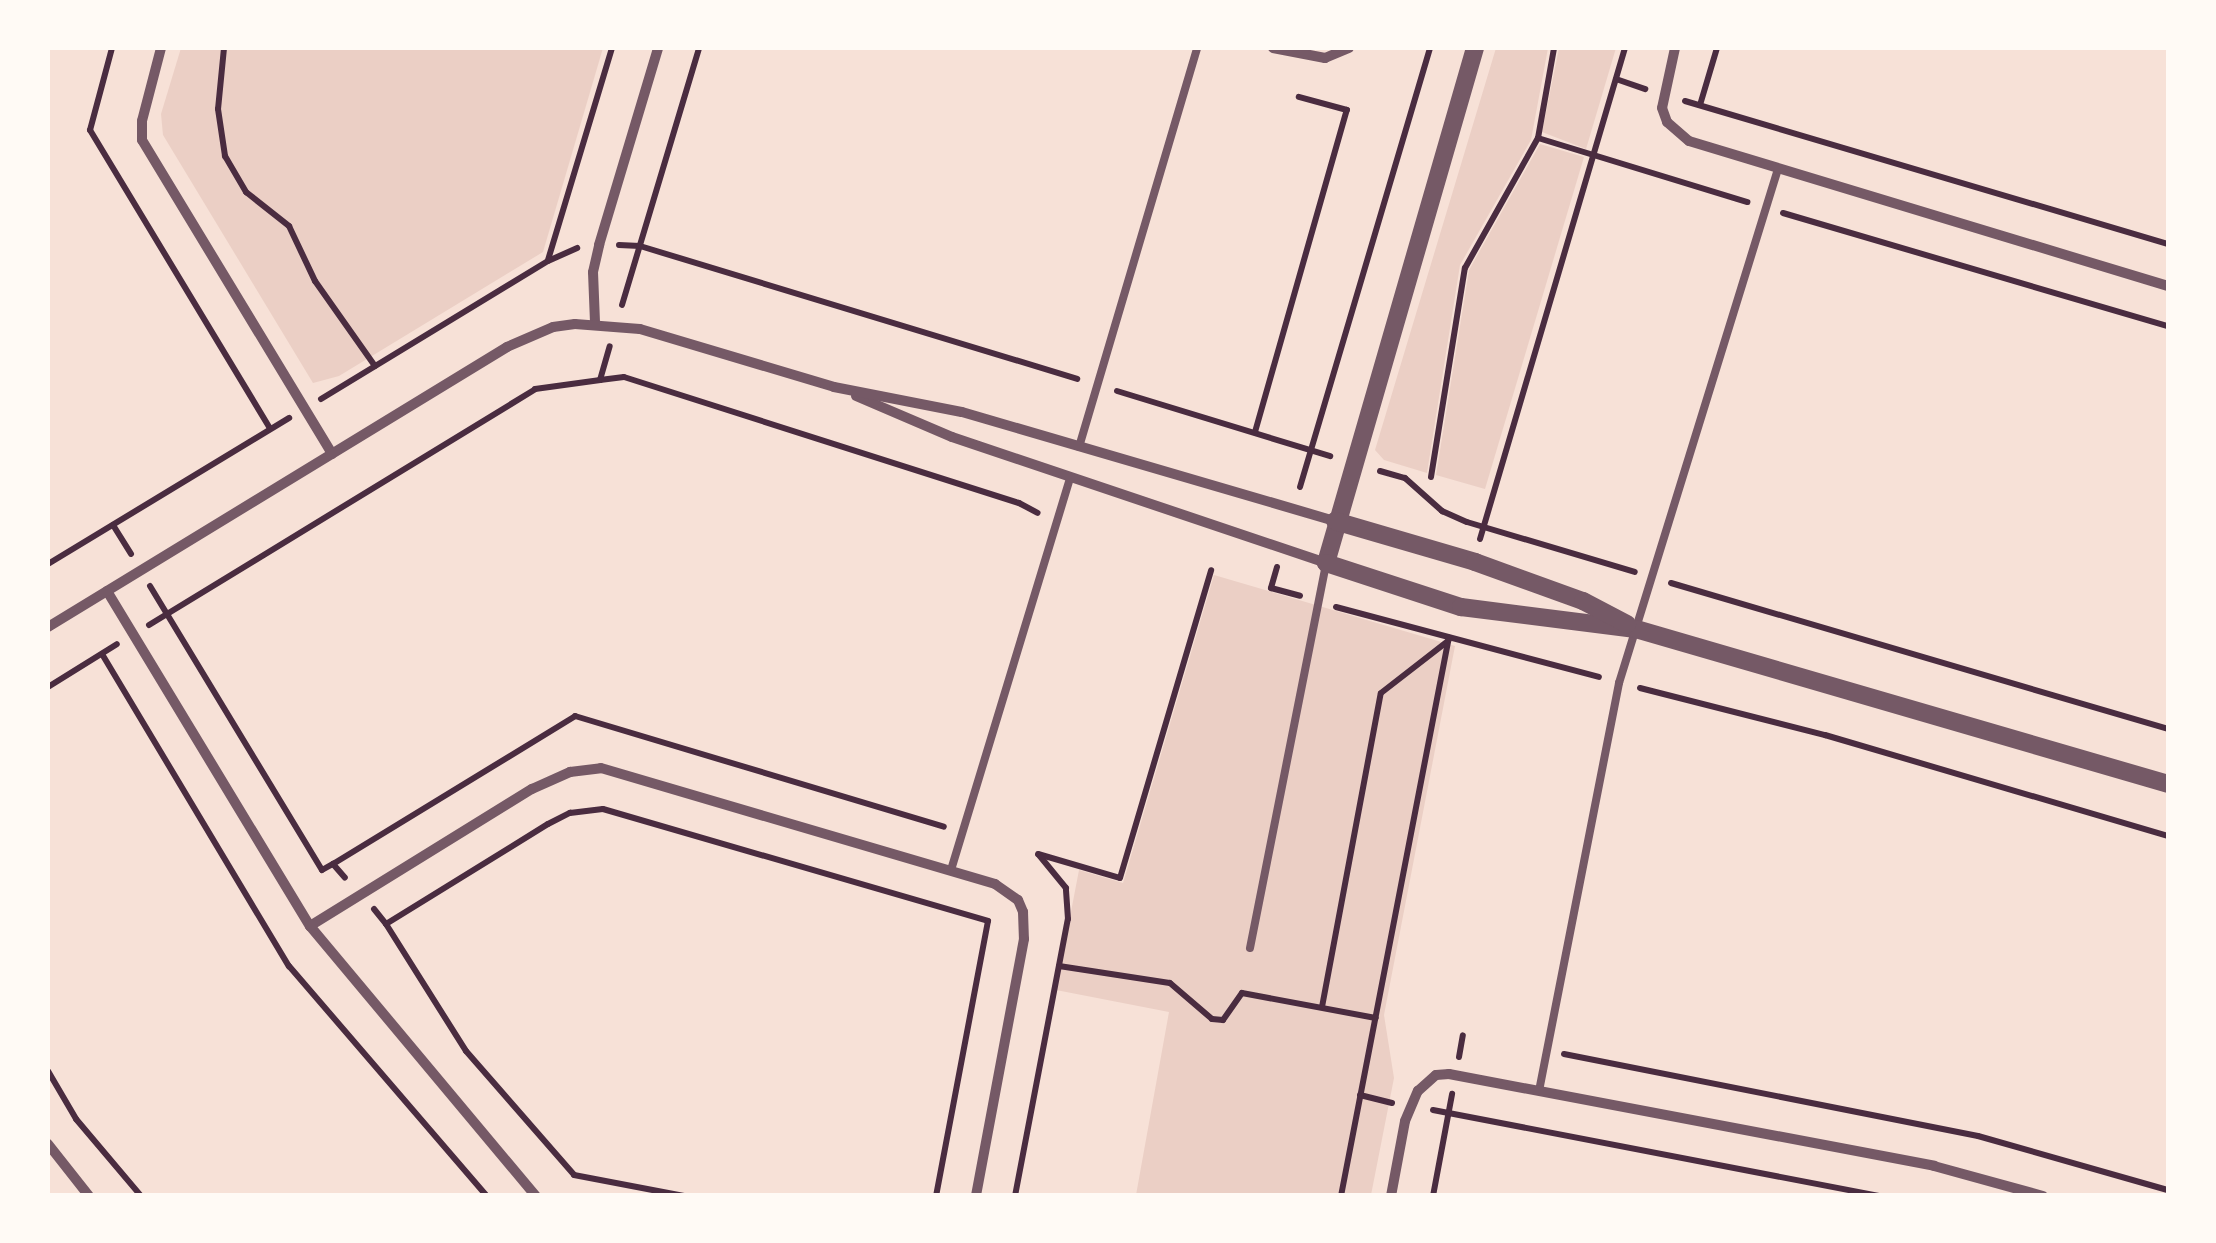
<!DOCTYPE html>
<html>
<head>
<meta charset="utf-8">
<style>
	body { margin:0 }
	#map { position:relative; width:2216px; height:1243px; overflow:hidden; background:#f7e1d7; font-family:Overpass,sans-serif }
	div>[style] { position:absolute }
	.green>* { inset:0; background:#ebcfc5 }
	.path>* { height:6px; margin:-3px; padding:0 3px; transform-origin:3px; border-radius:3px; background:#4a2c40 }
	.service>* { height:8px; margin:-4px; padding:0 4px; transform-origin:4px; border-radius:4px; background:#755966 }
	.minor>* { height:10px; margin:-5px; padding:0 5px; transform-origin:5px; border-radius:5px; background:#755966 }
	.tertiary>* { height:18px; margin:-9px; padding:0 9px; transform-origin:9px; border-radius:9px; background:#755966 }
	span { translate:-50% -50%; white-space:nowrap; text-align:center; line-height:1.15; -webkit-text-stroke:8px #fffaf5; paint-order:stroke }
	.frame { position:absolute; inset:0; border:50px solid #fffaf5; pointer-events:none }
</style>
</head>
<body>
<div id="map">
	<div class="green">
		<i style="clip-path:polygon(181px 48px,603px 48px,543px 252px,339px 376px,313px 383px,163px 135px,161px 114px)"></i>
		<i style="clip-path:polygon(1496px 48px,1548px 48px,1531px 140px,1460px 265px,1427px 473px,1384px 460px,1375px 450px)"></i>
		<i style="clip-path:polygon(1559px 48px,1616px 48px,1586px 149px,1542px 132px)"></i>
		<i style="clip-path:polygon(1540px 144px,1584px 157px,1485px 489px,1436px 475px,1469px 270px)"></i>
		<i style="clip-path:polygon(1214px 575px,1455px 646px,1384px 1015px,1394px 1078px,1371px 1195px,1136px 1195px,1169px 1012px,1056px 990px,1079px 870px,1123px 883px)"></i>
	</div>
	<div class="path">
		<i style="left:112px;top:48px;width:85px;rotate:105deg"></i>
		<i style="left:90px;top:130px;width:348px;rotate:58.9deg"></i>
		<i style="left:224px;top:48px;width:61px;rotate:95.6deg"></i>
		<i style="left:218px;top:109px;width:48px;rotate:81.5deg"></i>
		<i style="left:225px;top:156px;width:42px;rotate:59.7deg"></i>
		<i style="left:246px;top:192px;width:55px;rotate:38.3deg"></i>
		<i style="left:289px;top:226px;width:61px;rotate:64.7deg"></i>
		<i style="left:315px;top:281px;width:104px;rotate:54.8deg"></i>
		<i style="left:1616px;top:79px;width:31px;rotate:19deg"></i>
		<i style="left:1685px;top:101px;width:504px;rotate:16.49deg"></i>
		<i style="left:1700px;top:105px;width:59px;rotate:-73.4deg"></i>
		<i style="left:1538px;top:138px;width:219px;rotate:17deg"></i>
		<i style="left:1783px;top:213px;width:401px;rotate:16.4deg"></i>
		<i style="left:619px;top:245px;width:21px;rotate:3deg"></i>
		<i style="left:640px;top:246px;width:457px;rotate:16.9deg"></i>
		<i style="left:548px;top:260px;width:221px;rotate:-73.2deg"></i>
		<i style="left:622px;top:305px;width:268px;rotate:-73.3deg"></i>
		<i style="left:600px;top:380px;width:35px;rotate:-74deg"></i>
		<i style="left:1117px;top:391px;width:223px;rotate:17deg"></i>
		<i style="left:321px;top:399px;width:266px;rotate:-31.3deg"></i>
		<i style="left:548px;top:261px;width:32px;rotate:-24deg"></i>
		<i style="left:1255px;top:432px;width:335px;rotate:-74.1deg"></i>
		<i style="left:1347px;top:110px;width:50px;rotate:-164.8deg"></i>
		<i style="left:1380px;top:471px;width:26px;rotate:16deg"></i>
		<i style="left:1405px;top:478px;width:50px;rotate:41.7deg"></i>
		<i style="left:1442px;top:511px;width:27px;rotate:24deg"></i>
		<i style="left:1467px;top:522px;width:175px;rotate:16.6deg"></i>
		<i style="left:1431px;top:477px;width:212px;rotate:-80.8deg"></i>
		<i style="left:1465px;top:268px;width:149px;rotate:-60.7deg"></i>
		<i style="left:1538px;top:138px;width:91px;rotate:-79.9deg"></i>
		<i style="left:1300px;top:487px;width:458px;rotate:-73.5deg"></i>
		<i style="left:113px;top:525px;width:34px;rotate:58deg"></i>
		<i style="left:1480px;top:539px;width:512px;rotate:-73.55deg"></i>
		<i style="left:48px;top:564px;width:282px;rotate:-31.2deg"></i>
		<i style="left:1277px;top:567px;width:22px;rotate:106deg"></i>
		<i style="left:1271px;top:588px;width:30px;rotate:15deg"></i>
		<i style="left:1671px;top:583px;width:518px;rotate:16.37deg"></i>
		<i style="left:150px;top:586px;width:332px;rotate:58.8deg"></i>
		<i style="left:322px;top:870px;width:13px;rotate:-29deg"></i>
		<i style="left:333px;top:864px;width:18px;rotate:49deg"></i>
		<i style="left:1336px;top:607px;width:272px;rotate:14.9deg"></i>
		<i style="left:149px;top:625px;width:452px;rotate:-31.4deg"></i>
		<i style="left:535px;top:389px;width:66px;rotate:-7.9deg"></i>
		<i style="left:600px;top:380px;width:24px;rotate:-7deg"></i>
		<i style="left:624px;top:377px;width:415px;rotate:17.7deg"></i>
		<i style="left:1019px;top:503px;width:21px;rotate:28deg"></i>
		<i style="left:102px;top:654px;width:364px;rotate:59.1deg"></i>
		<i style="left:289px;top:966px;width:303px;rotate:49.3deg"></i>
		<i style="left:48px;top:687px;width:81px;rotate:-31.9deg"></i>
		<i style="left:1640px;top:688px;width:191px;rotate:14.3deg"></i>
		<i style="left:1825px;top:735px;width:358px;rotate:16.4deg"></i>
		<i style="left:1038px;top:854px;width:85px;rotate:16.3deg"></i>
		<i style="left:1120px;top:878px;width:321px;rotate:-73.5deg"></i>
		<i style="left:333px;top:864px;width:284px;rotate:-31.4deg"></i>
		<i style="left:575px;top:716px;width:385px;rotate:16.7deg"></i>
		<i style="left:374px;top:909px;width:19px;rotate:51deg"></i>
		<i style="left:386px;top:924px;width:190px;rotate:-31.7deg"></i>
		<i style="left:548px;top:824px;width:25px;rotate:-27deg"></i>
		<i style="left:570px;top:813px;width:33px;rotate:-7deg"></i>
		<i style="left:603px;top:809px;width:401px;rotate:16.2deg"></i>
		<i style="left:988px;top:921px;width:280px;rotate:100.7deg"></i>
		<i style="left:386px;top:924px;width:150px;rotate:57.8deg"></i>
		<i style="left:466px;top:1051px;width:164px;rotate:48.9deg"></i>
		<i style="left:574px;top:1175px;width:112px;rotate:10.8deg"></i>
		<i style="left:1059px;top:966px;width:112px;rotate:8.7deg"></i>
		<i style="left:1170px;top:983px;width:55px;rotate:40.6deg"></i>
		<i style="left:1212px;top:1019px;width:11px;rotate:5deg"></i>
		<i style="left:1223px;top:1020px;width:33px;rotate:-55deg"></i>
		<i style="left:1242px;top:993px;width:136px;rotate:10.6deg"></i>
		<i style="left:1322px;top:1007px;width:319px;rotate:-79.4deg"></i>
		<i style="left:1381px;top:693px;width:85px;rotate:-37.8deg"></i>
		<i style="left:1564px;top:1054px;width:422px;rotate:11.2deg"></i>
		<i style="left:1978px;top:1136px;width:198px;rotate:15.9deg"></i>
		<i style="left:1459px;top:1057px;width:22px;rotate:-80deg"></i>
		<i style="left:48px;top:1071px;width:56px;rotate:59.7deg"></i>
		<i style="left:76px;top:1119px;width:101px;rotate:49.8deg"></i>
		<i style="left:1360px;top:1095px;width:33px;rotate:14deg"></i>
		<i style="left:1433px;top:1110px;width:454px;rotate:10.9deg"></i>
		<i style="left:1015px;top:1196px;width:282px;rotate:-79.2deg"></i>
		<i style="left:1068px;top:919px;width:31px;rotate:-94deg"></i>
		<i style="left:1066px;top:888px;width:43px;rotate:-129.3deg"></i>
		<i style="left:1341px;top:1196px;width:569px;rotate:-79.07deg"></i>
		<i style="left:1433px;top:1196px;width:104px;rotate:-79.4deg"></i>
	</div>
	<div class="service">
		<i style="left:1079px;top:447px;width:416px;rotate:-73.5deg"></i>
		<i style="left:951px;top:870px;width:409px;rotate:-73.1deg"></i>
		<i style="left:1250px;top:948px;width:392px;rotate:-78.8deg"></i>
		<i style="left:1539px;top:1091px;width:416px;rotate:-78.9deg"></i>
		<i style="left:1619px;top:683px;width:538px;rotate:-72.81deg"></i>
	</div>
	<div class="minor">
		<i style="left:161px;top:48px;width:75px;rotate:104.6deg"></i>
		<i style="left:142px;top:121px;width:19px;rotate:90deg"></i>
		<i style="left:142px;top:140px;width:367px;rotate:58.8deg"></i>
		<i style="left:1273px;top:48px;width:53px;rotate:10.9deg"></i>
		<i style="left:1325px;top:58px;width:26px;rotate:-23deg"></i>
		<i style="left:1675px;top:48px;width:61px;rotate:102.2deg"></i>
		<i style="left:1662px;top:108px;width:15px;rotate:70deg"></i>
		<i style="left:1667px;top:122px;width:29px;rotate:41deg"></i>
		<i style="left:1689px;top:141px;width:500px;rotate:16.84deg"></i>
		<i style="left:595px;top:322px;width:50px;rotate:-92.3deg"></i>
		<i style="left:593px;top:272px;width:28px;rotate:-77deg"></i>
		<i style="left:599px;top:245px;width:206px;rotate:-73.3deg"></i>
		<i style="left:856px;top:396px;width:104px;rotate:23.1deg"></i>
		<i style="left:952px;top:437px;width:395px;rotate:18.6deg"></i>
		<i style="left:107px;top:591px;width:392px;rotate:58.8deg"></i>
		<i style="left:310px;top:926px;width:352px;rotate:50.1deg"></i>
		<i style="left:48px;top:627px;width:538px;rotate:-31.38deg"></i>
		<i style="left:507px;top:347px;width:50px;rotate:-23.5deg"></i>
		<i style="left:553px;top:327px;width:22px;rotate:-8deg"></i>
		<i style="left:575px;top:324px;width:65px;rotate:4.4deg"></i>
		<i style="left:640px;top:329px;width:202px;rotate:16.6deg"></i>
		<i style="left:834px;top:387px;width:130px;rotate:11.1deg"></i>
		<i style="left:962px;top:412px;width:389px;rotate:16.3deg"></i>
		<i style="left:310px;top:926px;width:261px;rotate:-31.7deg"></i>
		<i style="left:532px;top:789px;width:42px;rotate:-24.1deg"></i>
		<i style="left:570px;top:772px;width:31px;rotate:-7deg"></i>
		<i style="left:601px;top:768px;width:411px;rotate:16.4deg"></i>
		<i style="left:995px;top:884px;width:28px;rotate:35deg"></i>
		<i style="left:1018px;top:900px;width:13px;rotate:67deg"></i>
		<i style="left:1023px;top:912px;width:27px;rotate:88deg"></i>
		<i style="left:1024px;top:939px;width:261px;rotate:100.6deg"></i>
		<i style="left:48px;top:1144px;width:66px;rotate:51.7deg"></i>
		<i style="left:1391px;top:1196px;width:76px;rotate:-79.4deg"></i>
		<i style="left:1405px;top:1121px;width:33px;rotate:-67deg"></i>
		<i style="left:1418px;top:1091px;width:24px;rotate:-42deg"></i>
		<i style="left:1436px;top:1075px;width:13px;rotate:-4deg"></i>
		<i style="left:1449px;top:1074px;width:494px;rotate:10.7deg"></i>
		<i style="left:1934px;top:1166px;width:113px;rotate:15.4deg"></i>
	</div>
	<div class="tertiary">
		<i style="left:1475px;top:48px;width:536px;rotate:106.14deg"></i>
		<i style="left:1326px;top:563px;width:142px;rotate:18.1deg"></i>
		<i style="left:1461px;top:607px;width:176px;rotate:7.2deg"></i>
		<i style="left:1636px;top:629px;width:554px;rotate:16.24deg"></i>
		<i style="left:1335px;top:521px;width:146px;rotate:16.3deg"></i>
		<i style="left:1475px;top:562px;width:115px;rotate:19.9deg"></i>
		<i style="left:1583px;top:601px;width:50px;rotate:27.6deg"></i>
	</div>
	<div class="frame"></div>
</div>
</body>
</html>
